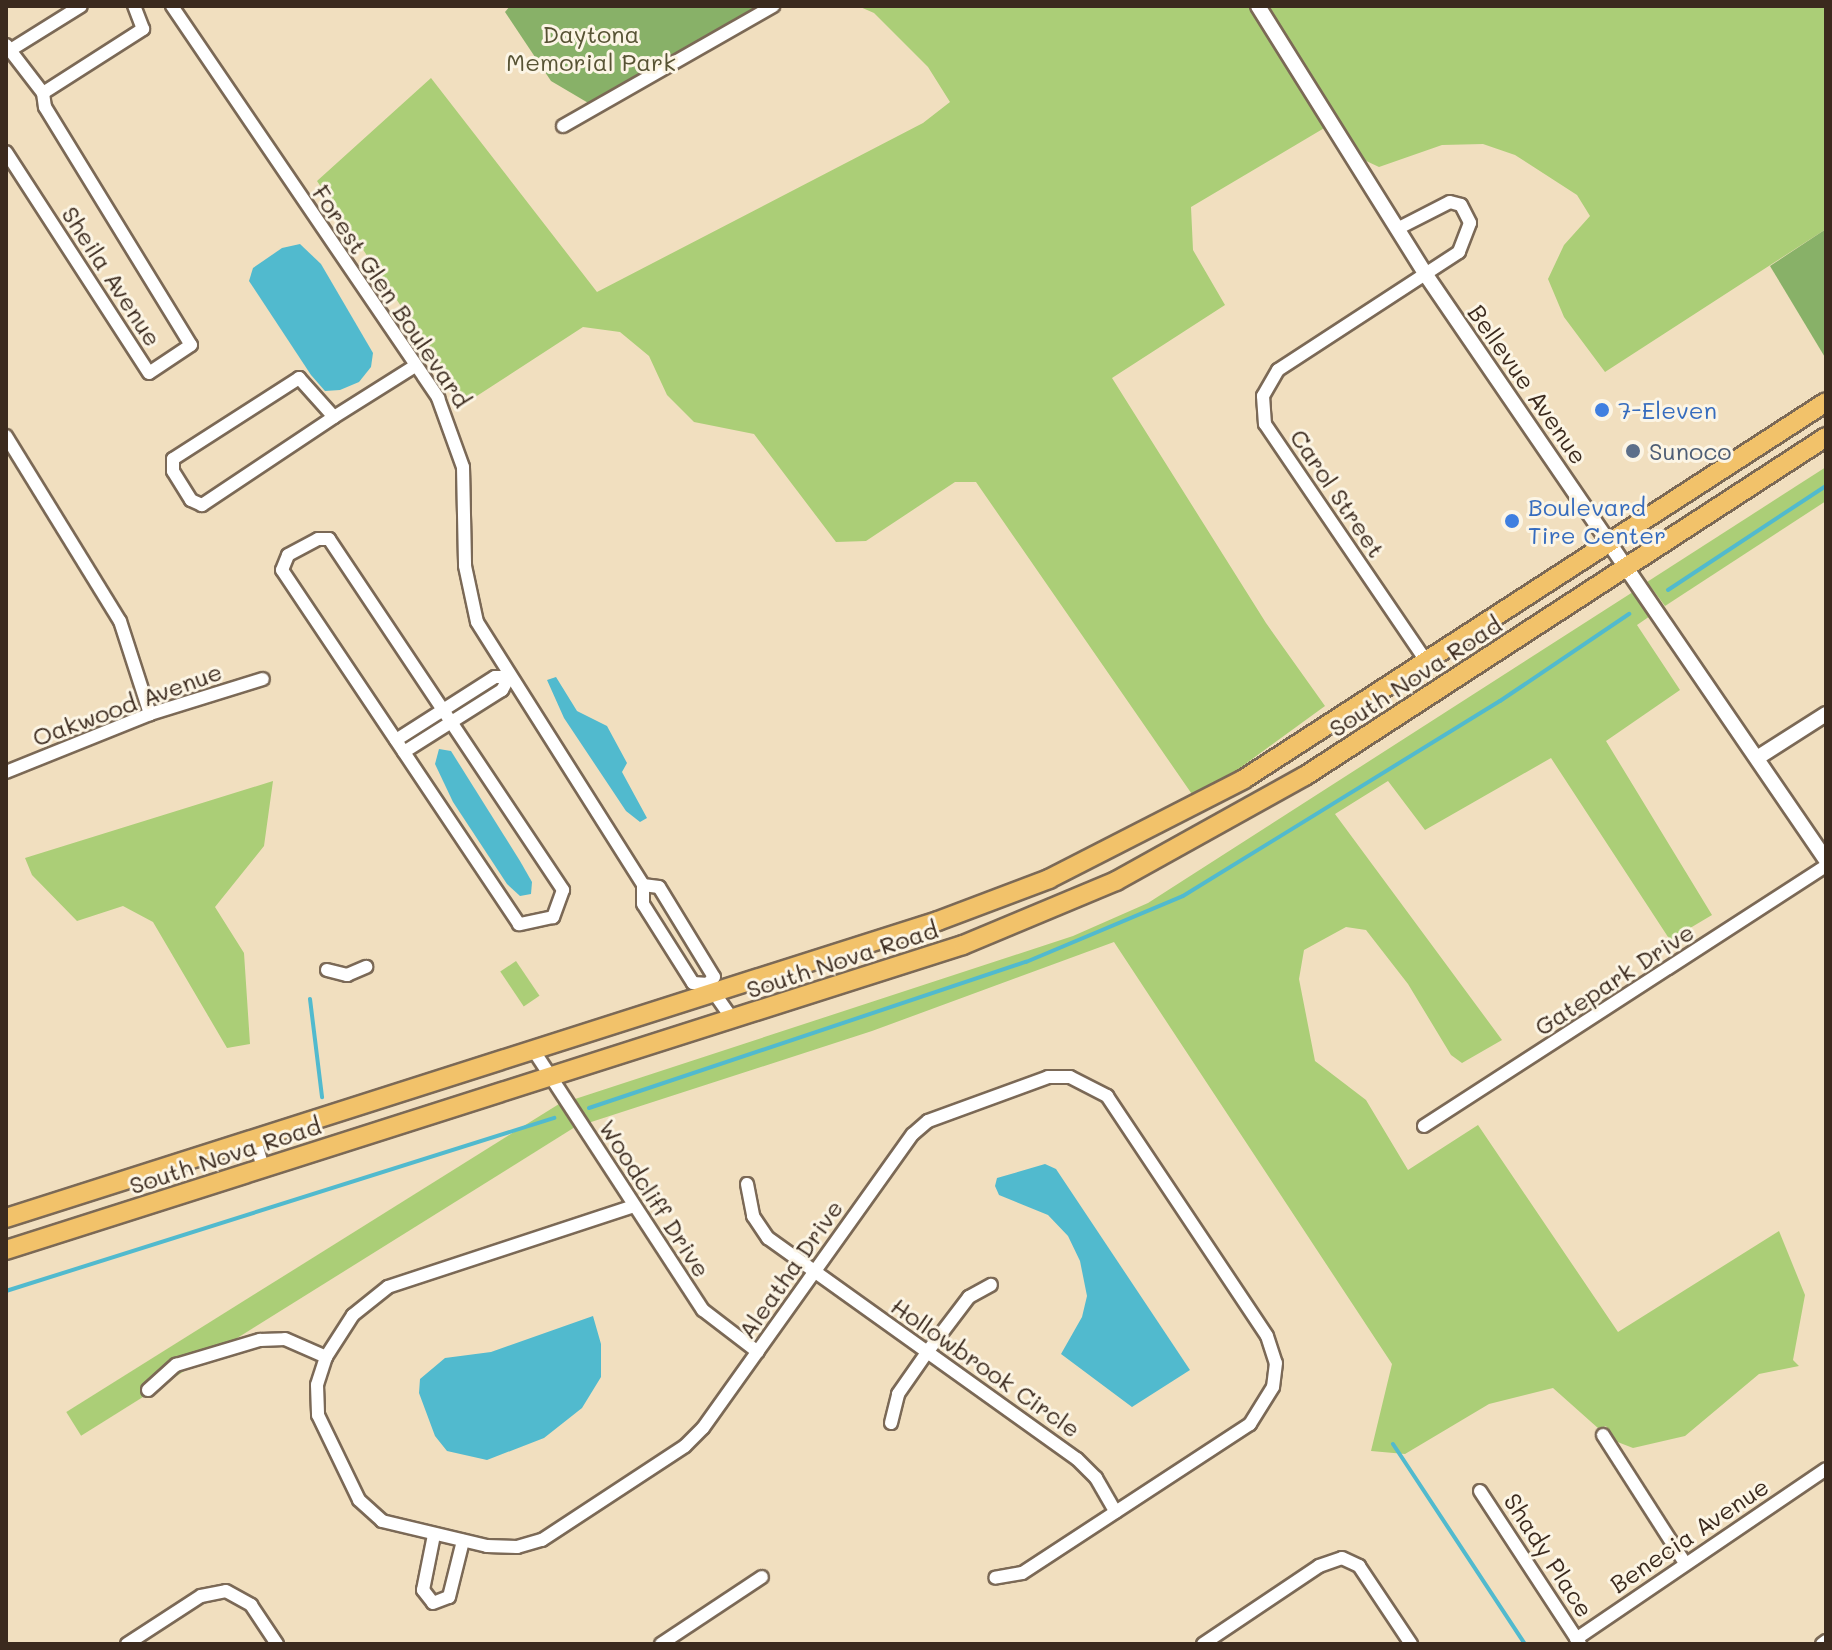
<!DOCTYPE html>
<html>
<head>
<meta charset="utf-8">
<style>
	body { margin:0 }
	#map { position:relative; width:1832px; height:1650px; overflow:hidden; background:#f1dfbf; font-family:Mali,sans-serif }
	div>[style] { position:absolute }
	.green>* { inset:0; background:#abce77; transform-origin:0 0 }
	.forest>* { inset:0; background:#88b168 }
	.water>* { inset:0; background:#51bace }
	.stream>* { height:4px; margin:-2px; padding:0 2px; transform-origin:2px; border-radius:2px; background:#51bace }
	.roads { filter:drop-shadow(2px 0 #7b6956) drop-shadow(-2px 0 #7b6956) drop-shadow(0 2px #7b6956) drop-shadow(0 -2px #7b6956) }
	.minor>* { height:12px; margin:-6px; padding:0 6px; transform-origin:6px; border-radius:6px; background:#fff }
	.tertiary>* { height:14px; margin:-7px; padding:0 7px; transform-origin:7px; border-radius:7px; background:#fff }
	.primary>* { height:18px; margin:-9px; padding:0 9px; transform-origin:9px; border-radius:9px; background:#f2c26a }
	.dots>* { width:22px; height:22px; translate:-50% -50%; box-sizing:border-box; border:4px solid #fcf5e5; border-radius:50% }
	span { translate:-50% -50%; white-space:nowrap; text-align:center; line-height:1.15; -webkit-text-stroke:6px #fcf5e5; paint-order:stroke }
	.park-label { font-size:24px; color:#575334 }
	.street-label { font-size:24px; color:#3b2a1e }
	.shop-label { font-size:24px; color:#366cbe }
	.left { translate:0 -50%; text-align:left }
	.service-label { font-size:24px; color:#4e5e75 }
	.frame { position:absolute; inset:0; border:8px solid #3b2a1e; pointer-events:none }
</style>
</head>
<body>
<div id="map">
	<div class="green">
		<i style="clip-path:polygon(858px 6px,1250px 6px,1326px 127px,1191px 207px,1193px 250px,1225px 305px,1112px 378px,1266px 623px,1325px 706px,1196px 800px,976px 482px,955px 482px,866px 541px,836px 542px,754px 434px,694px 422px,667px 395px,649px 356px,620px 332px,583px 327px,466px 403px,317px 181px,431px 78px,597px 292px,923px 123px,950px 102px,928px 67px,874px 13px)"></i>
		<i style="clip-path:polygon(1266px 6px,1826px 6px,1826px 229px,1605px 372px,1564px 317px,1548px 279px,1564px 245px,1590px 216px,1577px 195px,1515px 155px,1483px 144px,1442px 145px,1379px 167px,1362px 159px)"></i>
		<i style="clip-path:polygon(1826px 467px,1826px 501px,1665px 606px,1647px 582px)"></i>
		<i style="clip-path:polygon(1636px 590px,1653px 614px,1637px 625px,1680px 690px,1606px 741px,1712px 915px,1670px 940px,1551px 758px,1425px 830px,1388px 781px,1335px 814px,1502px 1040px,1462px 1063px,1451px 1055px,1408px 984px,1366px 930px,1346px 927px,1304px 950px,1299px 979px,1315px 1061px,1366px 1100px,1408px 1170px,1478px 1125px,1618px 1332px,1779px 1231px,1805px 1295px,1793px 1360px,1799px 1366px,1759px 1374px,1685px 1436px,1633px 1448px,1615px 1441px,1606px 1426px,1599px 1429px,1553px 1388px,1489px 1404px,1405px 1454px,1371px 1451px,1392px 1364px,1114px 942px,872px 1031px,588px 1123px,572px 1100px,1073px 936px,1148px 903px)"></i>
		<i style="clip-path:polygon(273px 781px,264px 846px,215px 907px,244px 953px,250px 1044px,227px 1048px,153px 922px,123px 906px,77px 921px,32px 875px,25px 858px)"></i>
		<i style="left:516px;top:961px;width:42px;height:19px;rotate:56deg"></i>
		<i style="left:559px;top:1104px;width:28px;height:581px;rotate:58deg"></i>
	</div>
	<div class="forest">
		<i style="clip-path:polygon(510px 6px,761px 6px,590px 104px,551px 81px,505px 12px)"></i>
		<i style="clip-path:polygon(1826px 229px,1826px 359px,1770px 266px)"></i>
	</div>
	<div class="water">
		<i style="clip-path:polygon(300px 244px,321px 264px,373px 353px,371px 367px,359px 382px,340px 390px,325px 391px,311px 375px,249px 281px,253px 268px,282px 248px)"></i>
		<i style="clip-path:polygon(556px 677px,577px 711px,607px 726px,627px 763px,622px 772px,647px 818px,640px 822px,626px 811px,564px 718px,547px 680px)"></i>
		<i style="clip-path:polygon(439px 749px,451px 751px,520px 861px,532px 882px,531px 894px,520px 896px,507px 884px,453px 802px,435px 764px)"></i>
		<i style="clip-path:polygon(1045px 1164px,1056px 1169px,1190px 1370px,1132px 1407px,1061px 1354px,1082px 1317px,1087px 1296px,1080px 1261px,1068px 1236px,1048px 1215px,999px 1195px,995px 1186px,997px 1178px)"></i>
		<i style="clip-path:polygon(593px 1316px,601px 1344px,601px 1377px,582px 1408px,544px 1438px,487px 1460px,447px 1451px,435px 1436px,419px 1393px,420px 1379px,445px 1358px,491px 1352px)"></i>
	</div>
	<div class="stream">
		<i style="left:1668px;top:590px;width:189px;rotate:-33.4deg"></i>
		<i style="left:310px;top:999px;width:99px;rotate:83deg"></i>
		<i style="left:589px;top:1108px;width:461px;rotate:-18.5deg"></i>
		<i style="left:1026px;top:962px;width:170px;rotate:-22.8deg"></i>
		<i style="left:1183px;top:896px;width:372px;rotate:-31.6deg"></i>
		<i style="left:1500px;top:701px;width:156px;rotate:-34deg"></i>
		<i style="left:6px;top:1291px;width:575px;rotate:-17.52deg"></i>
		<i style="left:1393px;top:1444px;width:240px;rotate:56.6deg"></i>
	</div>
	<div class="roads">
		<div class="minor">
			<i style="left:172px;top:6px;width:474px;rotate:55.8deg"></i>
			<i style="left:438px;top:398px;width:73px;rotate:70.1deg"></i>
			<i style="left:463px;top:467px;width:99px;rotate:88.8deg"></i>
			<i style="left:465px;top:566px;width:57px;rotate:77.9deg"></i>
			<i style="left:477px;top:622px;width:311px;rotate:57.7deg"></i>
			<i style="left:6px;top:45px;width:61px;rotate:52.4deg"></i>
			<i style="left:43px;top:93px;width:14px;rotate:82deg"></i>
			<i style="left:45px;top:107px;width:279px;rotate:58.5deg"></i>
			<i style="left:191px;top:345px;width:50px;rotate:146.3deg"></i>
			<i style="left:149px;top:373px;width:263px;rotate:-122.9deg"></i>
			<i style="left:12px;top:49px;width:81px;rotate:-31.9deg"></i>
			<i style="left:43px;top:93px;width:119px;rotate:-32.6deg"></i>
			<i style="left:143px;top:29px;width:25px;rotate:-111deg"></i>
			<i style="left:563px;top:126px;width:242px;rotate:-29.7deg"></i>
			<i style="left:1397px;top:229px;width:59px;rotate:-27deg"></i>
			<i style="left:1450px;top:202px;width:11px;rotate:15deg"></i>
			<i style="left:1461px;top:205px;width:20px;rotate:63deg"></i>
			<i style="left:1470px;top:223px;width:31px;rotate:111deg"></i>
			<i style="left:1459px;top:252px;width:216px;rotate:146.9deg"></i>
			<i style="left:1278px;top:370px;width:30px;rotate:120deg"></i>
			<i style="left:1263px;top:396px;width:28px;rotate:86deg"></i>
			<i style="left:1265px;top:424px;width:287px;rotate:55.8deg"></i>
			<i style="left:299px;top:378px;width:52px;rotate:48.1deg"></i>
			<i style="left:334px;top:417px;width:159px;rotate:146.3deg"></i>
			<i style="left:202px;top:505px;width:12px;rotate:-156deg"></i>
			<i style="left:191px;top:500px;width:34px;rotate:-122deg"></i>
			<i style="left:173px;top:471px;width:12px;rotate:-90deg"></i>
			<i style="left:173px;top:459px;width:150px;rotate:-32.7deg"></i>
			<i style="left:334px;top:417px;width:96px;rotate:-32.2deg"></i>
			<i style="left:6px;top:436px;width:217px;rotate:58.4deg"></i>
			<i style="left:120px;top:621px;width:98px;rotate:72.1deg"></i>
			<i style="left:318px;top:539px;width:11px"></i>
			<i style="left:329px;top:539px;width:422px;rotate:56.3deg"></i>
			<i style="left:563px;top:890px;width:29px;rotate:110deg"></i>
			<i style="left:553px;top:917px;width:35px;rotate:168deg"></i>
			<i style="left:519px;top:924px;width:426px;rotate:-123.8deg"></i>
			<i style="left:282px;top:570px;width:16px;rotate:-68deg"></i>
			<i style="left:288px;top:555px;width:34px;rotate:-28deg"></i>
			<i style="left:396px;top:740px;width:117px;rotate:-32.5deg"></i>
			<i style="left:495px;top:677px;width:14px"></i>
			<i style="left:509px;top:677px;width:15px;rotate:118deg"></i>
			<i style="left:502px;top:690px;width:116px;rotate:147.7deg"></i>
			<i style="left:6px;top:772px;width:155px;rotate:-21.9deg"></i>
			<i style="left:150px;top:714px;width:118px;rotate:-17.2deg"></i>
			<i style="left:643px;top:885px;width:16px;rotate:7deg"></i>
			<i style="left:659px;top:887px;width:105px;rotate:58.6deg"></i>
			<i style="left:714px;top:977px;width:9px;rotate:131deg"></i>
			<i style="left:708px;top:984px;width:15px;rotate:-176deg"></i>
			<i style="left:693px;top:983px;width:93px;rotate:-122.3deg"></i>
			<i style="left:643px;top:904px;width:19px;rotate:-90deg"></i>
			<i style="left:327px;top:970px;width:21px;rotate:14deg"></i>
			<i style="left:347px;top:975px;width:21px;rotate:-23deg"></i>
			<i style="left:710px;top:987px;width:39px;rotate:55deg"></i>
			<i style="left:534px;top:1051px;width:309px;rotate:56.9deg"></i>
			<i style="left:703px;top:1310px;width:69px;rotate:37.4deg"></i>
			<i style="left:1424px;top:1126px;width:479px;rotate:-32.9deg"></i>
			<i style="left:255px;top:1140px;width:29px;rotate:74deg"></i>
			<i style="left:747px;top:1184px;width:33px;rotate:79deg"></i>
			<i style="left:753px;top:1216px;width:27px;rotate:56deg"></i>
			<i style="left:768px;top:1238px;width:380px;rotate:35.6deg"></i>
			<i style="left:1077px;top:1459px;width:27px;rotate:45deg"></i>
			<i style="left:1096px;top:1478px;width:39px;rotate:60deg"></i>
			<i style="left:634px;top:1206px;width:259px;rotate:161.8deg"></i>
			<i style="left:388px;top:1287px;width:45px;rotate:141.3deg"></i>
			<i style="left:353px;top:1315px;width:50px;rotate:122.7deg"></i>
			<i style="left:326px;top:1357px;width:29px;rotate:108deg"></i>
			<i style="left:317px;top:1385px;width:30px;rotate:88deg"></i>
			<i style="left:318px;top:1415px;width:94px;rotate:64.2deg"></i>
			<i style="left:359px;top:1500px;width:31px;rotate:42deg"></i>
			<i style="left:382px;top:1521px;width:108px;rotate:13.4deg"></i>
			<i style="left:487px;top:1546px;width:30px;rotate:2deg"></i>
			<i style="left:517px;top:1547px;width:26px;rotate:-16deg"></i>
			<i style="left:542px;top:1540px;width:171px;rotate:-33.3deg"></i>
			<i style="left:685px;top:1446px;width:25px;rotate:-45deg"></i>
			<i style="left:703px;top:1428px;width:361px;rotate:-54.5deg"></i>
			<i style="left:913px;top:1134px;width:20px;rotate:-41deg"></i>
			<i style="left:928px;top:1121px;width:128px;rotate:-20.1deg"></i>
			<i style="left:1048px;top:1077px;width:22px"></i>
			<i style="left:1070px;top:1077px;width:42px;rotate:27.2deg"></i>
			<i style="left:1107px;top:1096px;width:288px;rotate:56.3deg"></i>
			<i style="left:1267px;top:1336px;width:28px;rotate:72deg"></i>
			<i style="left:1276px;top:1363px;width:24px;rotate:97deg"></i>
			<i style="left:1273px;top:1387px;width:44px;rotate:121.9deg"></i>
			<i style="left:1250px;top:1424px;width:272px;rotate:146.8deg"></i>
			<i style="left:1022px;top:1573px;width:27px;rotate:170deg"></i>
			<i style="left:148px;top:1390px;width:38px;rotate:-42deg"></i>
			<i style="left:176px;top:1365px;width:88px;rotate:-16.6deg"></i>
			<i style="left:260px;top:1340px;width:25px;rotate:-2deg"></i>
			<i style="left:285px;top:1339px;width:45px;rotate:23.7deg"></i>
			<i style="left:891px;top:1423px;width:30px;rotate:-76deg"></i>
			<i style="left:898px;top:1394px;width:52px;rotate:-55.1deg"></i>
			<i style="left:928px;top:1351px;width:68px;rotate:-52.8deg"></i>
			<i style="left:969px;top:1297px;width:25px;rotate:-29deg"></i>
			<i style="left:1603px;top:1435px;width:152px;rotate:57.4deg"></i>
			<i style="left:1480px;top:1491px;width:183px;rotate:56.8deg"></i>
			<i style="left:434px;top:1535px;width:56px;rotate:101.3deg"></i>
			<i style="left:423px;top:1590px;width:16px;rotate:52deg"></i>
			<i style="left:433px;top:1603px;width:17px;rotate:-21deg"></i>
			<i style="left:449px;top:1597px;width:58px;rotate:-76deg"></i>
			<i style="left:1576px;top:1639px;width:302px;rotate:-34.2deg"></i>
			<i style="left:127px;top:1644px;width:88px;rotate:-33deg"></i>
			<i style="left:201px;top:1596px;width:25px;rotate:-11deg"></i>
			<i style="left:226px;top:1591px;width:29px;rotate:29deg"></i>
			<i style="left:251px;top:1605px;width:47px;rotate:56.3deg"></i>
			<i style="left:661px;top:1644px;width:121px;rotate:-33.6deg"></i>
			<i style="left:1203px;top:1644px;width:140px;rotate:-33.9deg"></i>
			<i style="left:1319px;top:1566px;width:24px;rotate:-19deg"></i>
			<i style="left:1342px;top:1558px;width:19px;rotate:25deg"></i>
			<i style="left:1359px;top:1566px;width:94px;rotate:56.3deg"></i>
			<i style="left:1822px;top:1644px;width:5px;rotate:-37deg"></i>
		</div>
		<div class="tertiary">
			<i style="left:1258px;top:6px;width:317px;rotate:58deg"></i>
			<i style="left:1426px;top:275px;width:709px;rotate:55.64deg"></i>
			<i style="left:1757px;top:758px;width:82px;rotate:-32.5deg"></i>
		</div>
		<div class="primary">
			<i style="left:6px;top:1218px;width:978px;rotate:-17.68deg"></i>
			<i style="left:938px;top:921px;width:119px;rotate:-20.7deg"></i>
			<i style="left:1049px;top:879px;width:219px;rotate:-27.1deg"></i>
			<i style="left:1244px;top:779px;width:693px;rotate:-32.93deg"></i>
			<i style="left:6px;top:1250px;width:1004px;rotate:-17.68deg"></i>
			<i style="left:963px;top:945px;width:166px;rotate:-22.7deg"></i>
			<i style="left:1116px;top:881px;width:216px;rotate:-29.1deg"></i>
			<i style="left:1305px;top:776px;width:622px;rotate:-33.05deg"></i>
		</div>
	</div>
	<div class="dots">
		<i style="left:1602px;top:410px;background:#3f7fe0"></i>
		<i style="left:1633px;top:451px;background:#5c6f8a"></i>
		<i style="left:1512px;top:521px;background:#3f7fe0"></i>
	</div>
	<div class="park-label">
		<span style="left:591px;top:48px">Daytona<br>Memorial Park</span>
	</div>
	<div class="street-label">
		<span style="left:112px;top:276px;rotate:57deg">Sheila Avenue</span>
		<span style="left:392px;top:296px;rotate:56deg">Forest Glen Boulevard</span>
		<span style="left:1528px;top:384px;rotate:55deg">Bellevue Avenue</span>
		<span style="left:1338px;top:493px;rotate:56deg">Carol Street</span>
		<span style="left:1415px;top:676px;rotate:-33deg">South Nova Road</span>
		<span style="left:127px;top:704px;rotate:-20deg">Oakwood Avenue</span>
		<span style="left:842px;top:959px;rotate:-18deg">South Nova Road</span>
		<span style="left:1614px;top:979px;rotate:-33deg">Gatepark Drive</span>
		<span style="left:225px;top:1155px;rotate:-18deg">South Nova Road</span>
		<span style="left:655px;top:1198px;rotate:57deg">Woodcliff Drive</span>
		<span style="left:790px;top:1269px;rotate:-55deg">Aleatha Drive</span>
		<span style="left:986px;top:1367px;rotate:35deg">Hollowbrook Circle</span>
		<span style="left:1689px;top:1535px;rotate:-34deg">Benecia Avenue</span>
		<span style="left:1549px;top:1555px;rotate:57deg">Shady Place</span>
	</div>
	<div class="shop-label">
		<span class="left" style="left:1618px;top:410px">7-Eleven</span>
		<span class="left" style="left:1528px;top:521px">Boulevard<br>Tire Center</span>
	</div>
	<div class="service-label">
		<span class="left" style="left:1649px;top:451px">Sunoco</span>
	</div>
	<div class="frame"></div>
</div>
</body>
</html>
